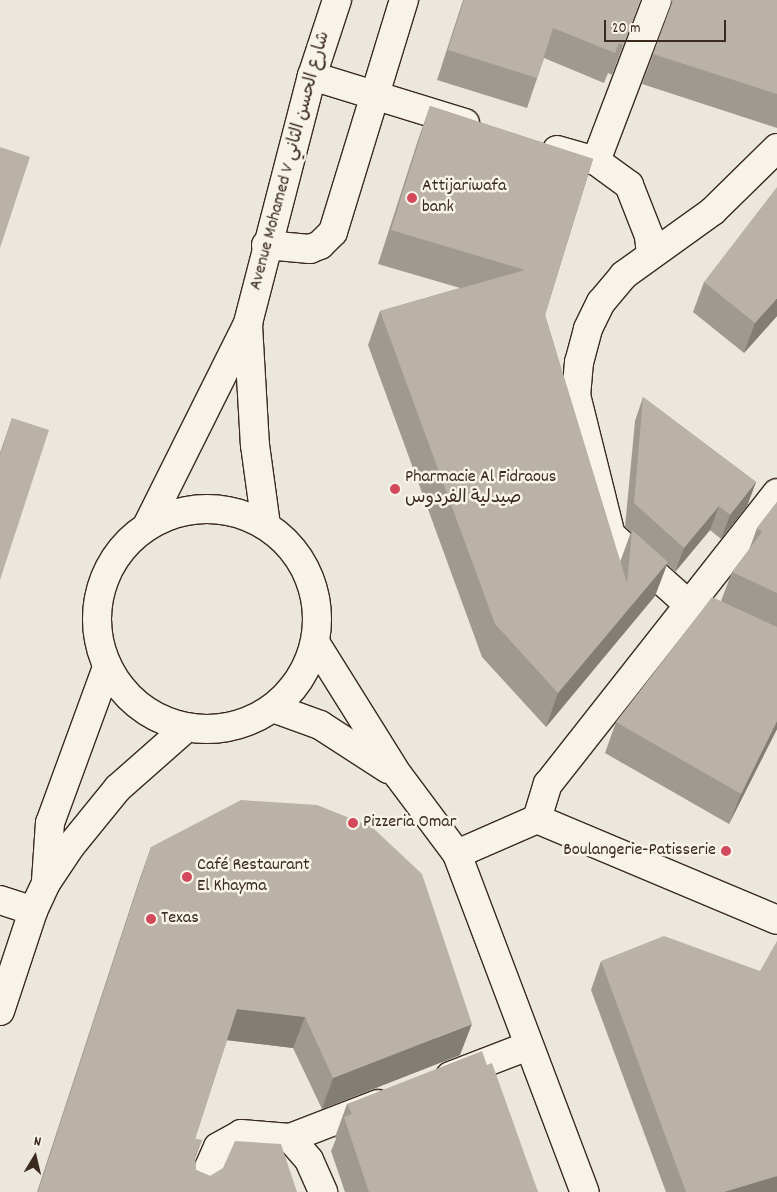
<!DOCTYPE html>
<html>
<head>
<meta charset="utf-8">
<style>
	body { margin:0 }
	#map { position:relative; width:777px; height:1192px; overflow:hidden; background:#ece7dc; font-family:Dekko,"Playpen Sans Arabic",sans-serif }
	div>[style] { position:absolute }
	.roads { filter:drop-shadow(1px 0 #3b2a1e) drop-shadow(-1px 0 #3b2a1e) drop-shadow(0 1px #3b2a1e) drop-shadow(0 -1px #3b2a1e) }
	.minor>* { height:28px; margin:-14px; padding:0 14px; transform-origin:14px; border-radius:14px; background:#f7f3e8 }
	.primary>* { height:28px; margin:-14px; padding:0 14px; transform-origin:14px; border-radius:14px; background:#f7f3e8 }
	.primary>.ring { margin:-14px; padding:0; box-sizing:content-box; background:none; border:28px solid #f7f3e8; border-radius:50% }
	.wall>* { inset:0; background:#a09990 }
	.shaded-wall>* { inset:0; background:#827d75 }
	.building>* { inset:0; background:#bab2a7 }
	.dots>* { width:14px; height:14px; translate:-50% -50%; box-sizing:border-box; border:2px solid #f7f3e8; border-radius:50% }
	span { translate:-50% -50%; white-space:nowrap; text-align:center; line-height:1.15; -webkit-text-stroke:5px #f7f3e8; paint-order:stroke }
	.street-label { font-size:18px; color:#3b2a1e }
	.poi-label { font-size:18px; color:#3b2a1e }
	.left { translate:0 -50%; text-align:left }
	.right { translate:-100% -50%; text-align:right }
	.north { position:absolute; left:10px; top:1132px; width:50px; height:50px; -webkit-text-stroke:4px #f7f3e8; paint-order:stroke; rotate:9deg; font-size:14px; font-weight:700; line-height:20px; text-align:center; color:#3b2a1e }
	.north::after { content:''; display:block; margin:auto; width:18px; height:22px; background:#3b2a1e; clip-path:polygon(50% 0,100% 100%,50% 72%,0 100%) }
	.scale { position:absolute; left:604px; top:20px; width:122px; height:22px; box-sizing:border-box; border:2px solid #3b2a1e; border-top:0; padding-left:6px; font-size:15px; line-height:18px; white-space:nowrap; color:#3b2a1e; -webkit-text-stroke:4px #f7f3e8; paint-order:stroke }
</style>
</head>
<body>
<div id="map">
	<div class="roads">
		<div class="minor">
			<i style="left:312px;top:76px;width:160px;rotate:17.1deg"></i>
			<i style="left:777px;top:148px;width:90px;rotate:135.5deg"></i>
			<i style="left:713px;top:211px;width:110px;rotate:144.3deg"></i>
			<i style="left:624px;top:275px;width:35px;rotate:130deg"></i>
			<i style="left:601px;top:302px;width:30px;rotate:116deg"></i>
			<i style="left:588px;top:329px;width:34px;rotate:105deg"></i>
			<i style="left:579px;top:362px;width:33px;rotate:95deg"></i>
			<i style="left:576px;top:395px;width:144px;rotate:76deg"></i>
			<i style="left:611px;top:535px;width:103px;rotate:41.9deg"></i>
			<i style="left:688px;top:604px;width:98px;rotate:25.3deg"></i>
			<i style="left:557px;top:150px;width:41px;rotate:15.8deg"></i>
			<i style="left:596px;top:161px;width:41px;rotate:36deg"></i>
			<i style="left:629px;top:185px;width:55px;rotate:68.6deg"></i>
			<i style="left:649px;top:236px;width:19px;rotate:84deg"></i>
			<i style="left:596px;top:161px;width:172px;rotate:-69.2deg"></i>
			<i style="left:266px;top:245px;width:44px;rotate:5.2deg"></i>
			<i style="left:310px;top:249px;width:11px;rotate:-22deg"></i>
			<i style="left:320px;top:245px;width:18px;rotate:-45deg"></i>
			<i style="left:333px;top:232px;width:243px;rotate:-73deg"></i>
			<i style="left:316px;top:644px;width:155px;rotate:58deg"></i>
			<i style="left:398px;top:775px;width:99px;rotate:53.2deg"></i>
			<i style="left:457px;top:854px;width:361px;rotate:69.3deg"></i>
			<i style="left:273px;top:708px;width:50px;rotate:19.9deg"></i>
			<i style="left:320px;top:725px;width:81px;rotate:32.9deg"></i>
			<i style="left:537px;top:819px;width:260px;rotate:22.8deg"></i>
			<i style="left:457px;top:854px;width:87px;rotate:-23.6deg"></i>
			<i style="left:537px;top:819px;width:37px;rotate:-73deg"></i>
			<i style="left:548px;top:784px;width:370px;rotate:-51.8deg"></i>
			<i style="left:0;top:900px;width:35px;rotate:18deg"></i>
			<i style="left:450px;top:1076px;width:84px;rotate:-21deg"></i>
			<i style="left:290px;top:1138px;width:94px;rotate:-21.1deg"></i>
			<i style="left:198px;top:1192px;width:49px;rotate:-66deg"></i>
			<i style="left:218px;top:1147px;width:26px;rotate:-29deg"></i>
			<i style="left:241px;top:1134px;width:49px;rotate:4.7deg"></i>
			<i style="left:290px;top:1138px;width:29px;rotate:49deg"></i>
			<i style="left:309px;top:1160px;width:35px;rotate:66deg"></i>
		</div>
		<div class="primary">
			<i style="left:248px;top:325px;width:120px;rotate:86.7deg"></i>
			<i style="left:255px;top:445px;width:81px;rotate:82.2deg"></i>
			<i class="ring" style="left:97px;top:509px;width:192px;height:192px"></i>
			<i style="left:147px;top:526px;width:227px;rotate:-63.5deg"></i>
			<i style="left:248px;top:323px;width:255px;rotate:-75.5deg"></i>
			<i style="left:312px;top:76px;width:80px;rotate:-71.8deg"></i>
			<i style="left:46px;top:881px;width:58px;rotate:-86.1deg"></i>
			<i style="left:50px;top:823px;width:166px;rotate:-69.9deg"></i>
			<i style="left:0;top:1011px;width:105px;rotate:-71.7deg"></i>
			<i style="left:33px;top:911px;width:31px;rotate:-65deg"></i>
			<i style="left:46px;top:883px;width:43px;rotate:-56.3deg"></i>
			<i style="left:70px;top:847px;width:76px;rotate:-50.9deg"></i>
			<i style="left:118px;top:788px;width:91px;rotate:-41.4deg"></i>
		</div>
	</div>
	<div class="wall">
		<i style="clip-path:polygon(463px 0,640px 0,612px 75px,608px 73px,604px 83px,544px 58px,527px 108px,437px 80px)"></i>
		<i style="clip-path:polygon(671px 0,777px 0,777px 128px,642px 84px,672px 4px)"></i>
		<i style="clip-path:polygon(430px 106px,593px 159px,545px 315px,620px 562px,631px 532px,625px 527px,635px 421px,643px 397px,756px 482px,747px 506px,721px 539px,710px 530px,675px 572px,667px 564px,655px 596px,546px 727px,482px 657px,368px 345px,380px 311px,460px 288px,378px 264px,418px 140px)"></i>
		<i style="clip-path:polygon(704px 282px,777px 316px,744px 353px,693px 312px)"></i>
		<i style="clip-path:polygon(12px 418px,0 580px,0 453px)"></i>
		<i style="clip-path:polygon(777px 502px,777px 729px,729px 824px,605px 753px,616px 722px,721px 601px,732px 572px,749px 550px,757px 528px)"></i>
		<i style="clip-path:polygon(151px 847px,460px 1055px,322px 1109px,293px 1048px,227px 1040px,195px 1139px,202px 1140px,195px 1158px,196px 1170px,210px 1176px,297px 1192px,37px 1192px,140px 878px)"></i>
		<i style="clip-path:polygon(601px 961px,760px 971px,777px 1192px,666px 1192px,591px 990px)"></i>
		<i style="clip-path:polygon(487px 1065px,538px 1192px,345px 1192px,331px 1151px,336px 1139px,335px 1137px,347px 1104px)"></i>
	</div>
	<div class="shaded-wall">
		<i style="clip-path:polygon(777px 298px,777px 316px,744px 353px,755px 323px)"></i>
		<i style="clip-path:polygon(756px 482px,747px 506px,721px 539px,730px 515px)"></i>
		<i style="clip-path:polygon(719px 506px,710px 530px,675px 572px,684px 548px)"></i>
		<i style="clip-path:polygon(668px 562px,655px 596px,546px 727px,558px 693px)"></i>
		<i style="clip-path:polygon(777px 721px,777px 729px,729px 824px,741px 794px)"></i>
		<i style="clip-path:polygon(237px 1009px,305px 1017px,293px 1048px,225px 1040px)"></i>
		<i style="clip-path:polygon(472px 1024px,460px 1055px,322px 1109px,333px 1078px)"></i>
		<i style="clip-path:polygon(777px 1176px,777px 1192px,724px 1192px)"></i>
	</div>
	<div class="building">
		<i style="clip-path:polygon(464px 0,640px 0,623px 45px,619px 43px,615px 53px,553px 28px,537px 78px,448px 50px)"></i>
		<i style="clip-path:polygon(673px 0,777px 0,777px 94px,653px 54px)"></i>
		<i style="clip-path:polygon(430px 106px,593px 159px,545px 315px,627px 583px,632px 530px,668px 562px,558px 693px,495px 624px,380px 311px,525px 270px,391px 230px)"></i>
		<i style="clip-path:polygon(0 147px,30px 157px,0 248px)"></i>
		<i style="clip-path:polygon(777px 187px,777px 298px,755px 323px,704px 282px)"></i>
		<i style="clip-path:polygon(643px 397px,756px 482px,730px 515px,719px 506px,684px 548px,634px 503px)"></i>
		<i style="clip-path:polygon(12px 418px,49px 430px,0 580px,0 456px)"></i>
		<i style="clip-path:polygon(777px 502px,777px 593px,732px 572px,762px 532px,757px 528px)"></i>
		<i style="clip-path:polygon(712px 597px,777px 627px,777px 721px,741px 794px,616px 722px)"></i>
		<i style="clip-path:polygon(241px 800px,317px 805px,372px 827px,422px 874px,472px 1024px,333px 1078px,305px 1017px,237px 1009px,195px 1139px,202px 1140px,195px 1155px,196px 1170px,210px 1176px,223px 1168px,235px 1141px,281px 1144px,297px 1192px,38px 1192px,151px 847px)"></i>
		<i style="clip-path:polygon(664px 936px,760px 971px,777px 941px,777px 1176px,724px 1192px,686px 1192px,601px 961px)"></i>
		<i style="clip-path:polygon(482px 1051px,487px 1065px,492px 1063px,538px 1192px,369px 1192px,344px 1117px,352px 1114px,347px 1104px)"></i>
	</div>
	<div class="dots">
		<i style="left:412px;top:198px;background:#d1495b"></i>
		<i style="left:395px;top:489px;background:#d1495b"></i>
		<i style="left:353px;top:823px;background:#d1495b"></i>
		<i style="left:726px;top:851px;background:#d1495b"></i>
		<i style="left:187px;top:877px;background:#d1495b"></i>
		<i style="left:151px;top:919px;background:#d1495b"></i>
	</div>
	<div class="street-label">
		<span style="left:291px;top:161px;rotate:-75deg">Avenue Mohamed V شارع الحسن الثاني</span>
	</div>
	<div class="poi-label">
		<span class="left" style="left:422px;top:198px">Attijariwafa<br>bank</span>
		<span class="left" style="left:405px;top:489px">Pharmacie Al Fidraous<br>صيدلية الفردوس</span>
		<span class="left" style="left:363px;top:823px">Pizzeria Omar</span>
		<span class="right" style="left:716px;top:851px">Boulangerie-Patisserie</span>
		<span class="left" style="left:197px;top:877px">Café Restaurant<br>El Khayma</span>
		<span class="left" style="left:161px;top:919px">Texas</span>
	</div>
	<div class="north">N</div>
	<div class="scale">20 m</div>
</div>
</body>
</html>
